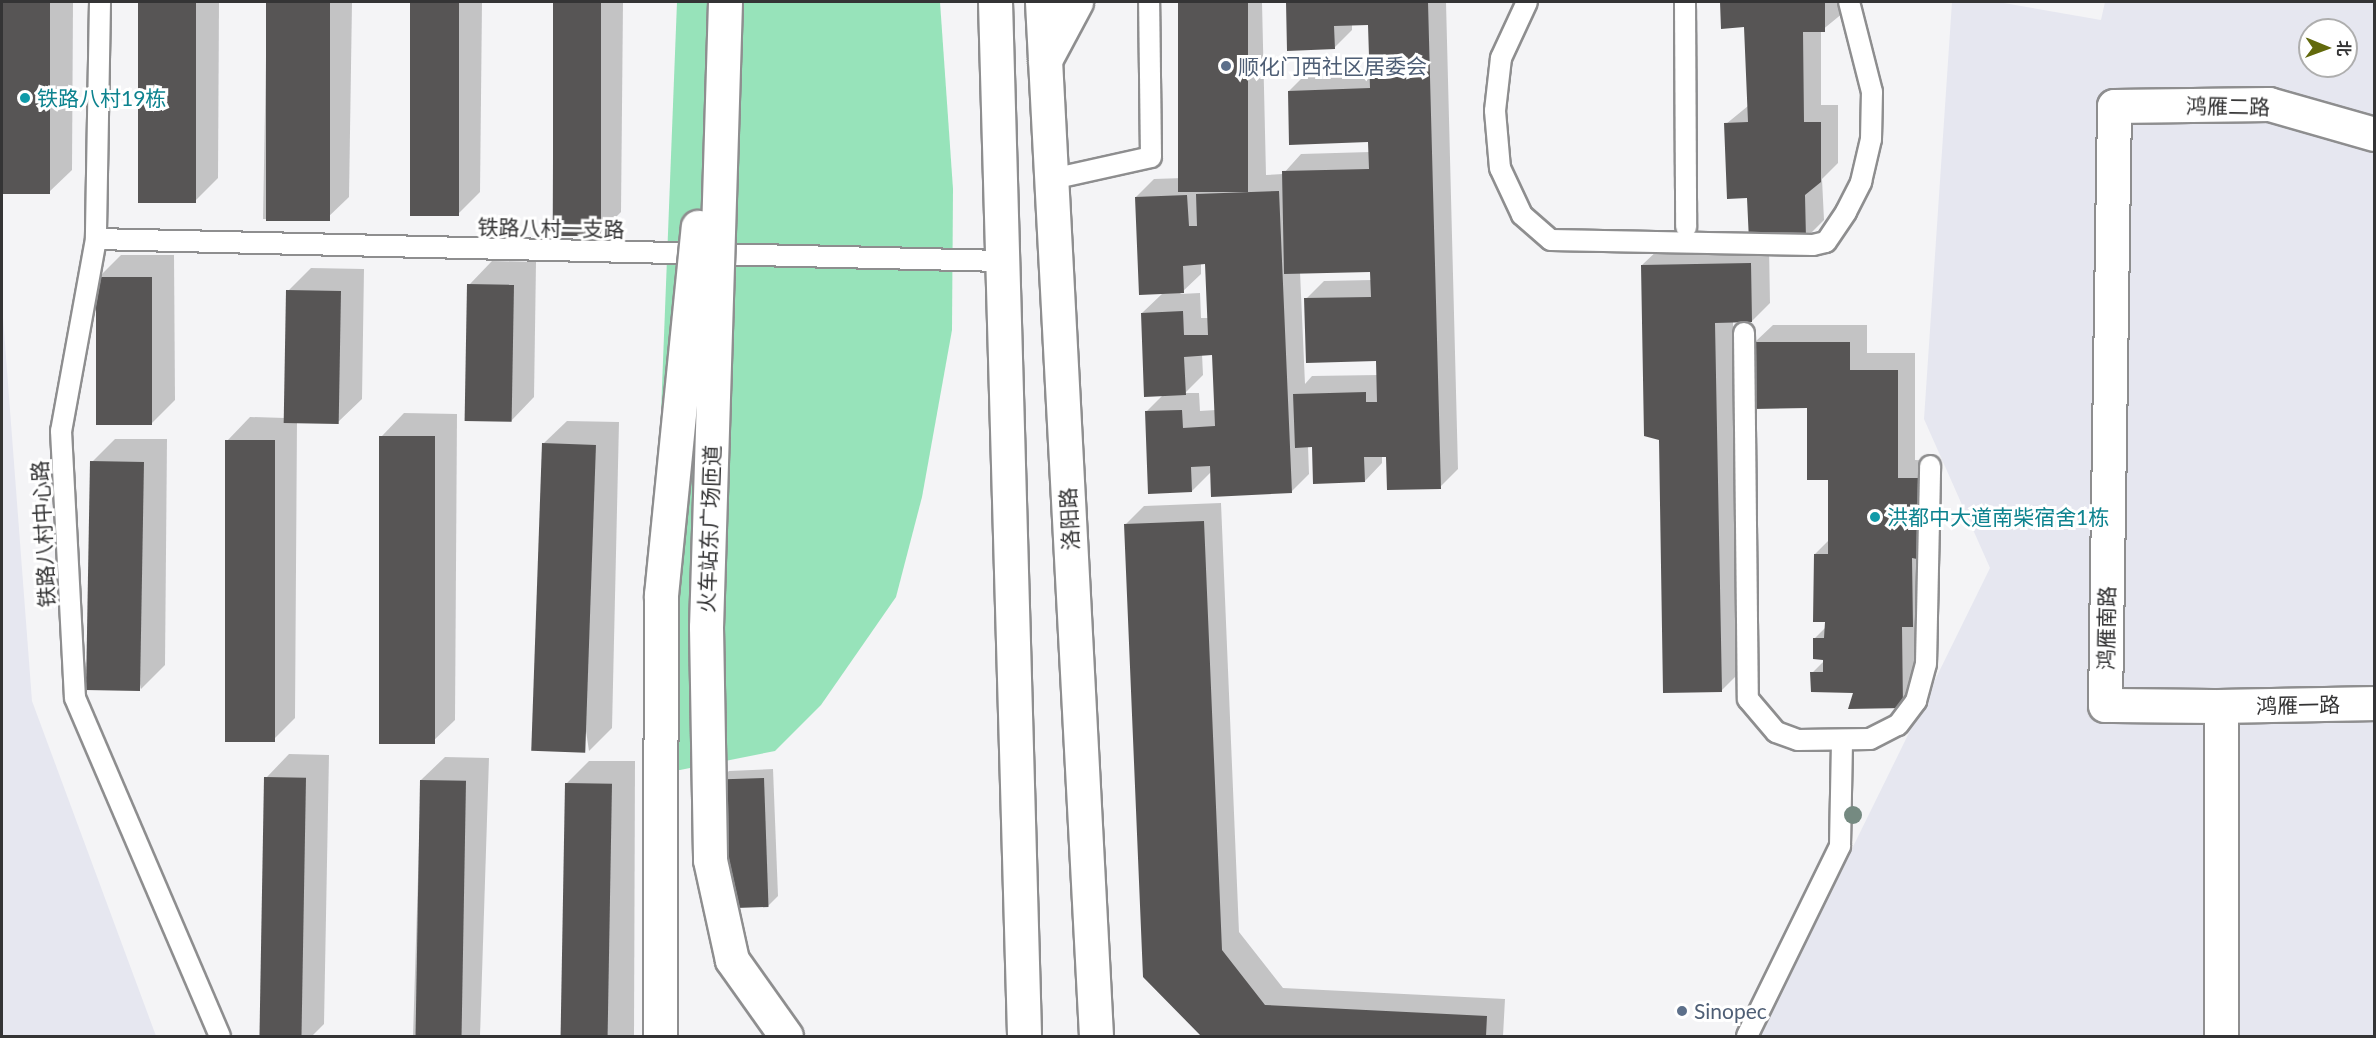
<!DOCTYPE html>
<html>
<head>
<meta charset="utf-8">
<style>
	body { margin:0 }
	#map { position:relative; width:2376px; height:1038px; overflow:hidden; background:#f4f4f6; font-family:Lato,"Noto Sans SC",sans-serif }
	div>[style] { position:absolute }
	.built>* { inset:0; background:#e6e7f0 }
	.green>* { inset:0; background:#97e3ba }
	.shadow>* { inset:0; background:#0003 }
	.building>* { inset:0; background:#575555; transform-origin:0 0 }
	.roads { filter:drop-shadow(2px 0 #8e8e8f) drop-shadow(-2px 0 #8e8e8f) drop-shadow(0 2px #8e8e8f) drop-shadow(0 -2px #8e8e8f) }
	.service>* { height:20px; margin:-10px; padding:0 10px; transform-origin:10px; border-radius:10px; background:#fff }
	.minor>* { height:33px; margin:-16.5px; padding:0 16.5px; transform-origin:16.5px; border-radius:16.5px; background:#fff }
	.tertiary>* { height:33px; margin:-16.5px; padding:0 16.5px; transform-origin:16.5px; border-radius:16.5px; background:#fff }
	.secondary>* { height:33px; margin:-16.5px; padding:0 16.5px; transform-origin:16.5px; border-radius:16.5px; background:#fff }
	.bridges { filter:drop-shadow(2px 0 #8e8e8f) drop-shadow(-2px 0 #8e8e8f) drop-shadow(0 2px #8e8e8f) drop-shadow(0 -2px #8e8e8f) }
	.trunk-bridge>* { height:33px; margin:-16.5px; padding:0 16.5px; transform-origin:16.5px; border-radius:16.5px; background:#fff }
	.trees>* { width:18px; height:18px; margin:-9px; border-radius:50%; background:#758a81 }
	.dots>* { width:16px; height:16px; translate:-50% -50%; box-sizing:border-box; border:3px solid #fff; border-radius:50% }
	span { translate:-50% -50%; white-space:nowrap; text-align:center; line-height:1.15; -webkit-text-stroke:6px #fff; paint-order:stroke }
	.service-label { font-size:21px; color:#4e5e75 }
	.left { translate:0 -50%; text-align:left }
	.culture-label { font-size:21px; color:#0d838f }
	.street-label { font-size:21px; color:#343435 }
	.frame { position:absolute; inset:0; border:3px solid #343435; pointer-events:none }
	.north { position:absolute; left:2298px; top:18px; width:60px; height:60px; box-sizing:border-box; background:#fff; border:2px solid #aeaeae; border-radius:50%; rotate:91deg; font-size:16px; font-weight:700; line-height:24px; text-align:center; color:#343435 }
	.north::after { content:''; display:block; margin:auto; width:21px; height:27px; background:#62690c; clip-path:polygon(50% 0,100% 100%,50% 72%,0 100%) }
</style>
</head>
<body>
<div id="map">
	<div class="built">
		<i style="clip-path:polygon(evenodd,1952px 2px,1998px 2px,2101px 20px,2105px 2px,2374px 2px,2374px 1036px,1760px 1036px,1990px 568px,1924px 419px,1952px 2px,2310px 30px,2346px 30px,2346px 66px,2310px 66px,2310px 30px)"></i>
		<i style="clip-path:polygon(2px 304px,32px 701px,156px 1036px,2px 1036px)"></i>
	</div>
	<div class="green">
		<i style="clip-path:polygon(677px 2px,940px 2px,953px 189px,952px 330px,922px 497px,896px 597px,821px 705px,775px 751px,680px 770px,647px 772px)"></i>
	</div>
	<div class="shadow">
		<i style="clip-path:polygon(2px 2px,73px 2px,72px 170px,48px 193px,2px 193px)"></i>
		<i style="clip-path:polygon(140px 2px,219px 2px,218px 178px,194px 202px,138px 201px)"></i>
		<i style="clip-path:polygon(267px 2px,352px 2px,349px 197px,325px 220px,263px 219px)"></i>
		<i style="clip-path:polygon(412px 2px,482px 2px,480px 192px,457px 215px,410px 215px)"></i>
		<i style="clip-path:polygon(555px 2px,623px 2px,621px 212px,598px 235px,552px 235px)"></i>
		<i style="clip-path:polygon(evenodd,1179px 2px,1262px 2px,1266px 175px,1283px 174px,1301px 154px,1370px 152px,1369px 141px,1289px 91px,1307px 73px,1371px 71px,1370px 24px,1352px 24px,1352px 30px,1334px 48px,1288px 49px,1287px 2px,1446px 2px,1458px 469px,1440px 487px,1387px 456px,1382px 456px,1382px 463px,1365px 481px,1314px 446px,1308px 446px,1309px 474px,1291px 492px,1212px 471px,1192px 491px,1146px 412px,1164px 394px,1142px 313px,1163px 293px,1136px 197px,1154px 179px,1183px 178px,1179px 2px,1201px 263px,1207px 263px,1209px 318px,1201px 318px,1200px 293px,1180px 294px,1201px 274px,1201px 263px,1179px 2px,1372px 271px,1372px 280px,1324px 281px,1306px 299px,1378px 359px,1378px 375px,1312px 376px,1305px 384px,1300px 272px,1372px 271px,1179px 2px,1214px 353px,1216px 410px,1200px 411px,1199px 393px,1185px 393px,1203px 375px,1202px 354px,1214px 353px)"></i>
		<i style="clip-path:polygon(1721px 2px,1842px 2px,1843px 13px,1821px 31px,1821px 105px,1838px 105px,1838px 163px,1822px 179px,1824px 220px,1806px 238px,1749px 196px,1726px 124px,1748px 106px,1746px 26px,1722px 27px)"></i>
		<i style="clip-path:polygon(1769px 246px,1770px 303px,1752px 321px,1733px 321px,1739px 673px,1721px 691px,1660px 439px,1642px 265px,1660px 248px)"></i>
		<i style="clip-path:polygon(121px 255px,174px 255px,175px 400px,152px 423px,98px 278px)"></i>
		<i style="clip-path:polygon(492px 261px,536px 262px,534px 397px,511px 421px,469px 285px)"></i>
		<i style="clip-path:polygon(311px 268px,364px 269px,362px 399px,338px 422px,297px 421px,295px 718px,272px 741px,227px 441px,250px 417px,285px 418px,288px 291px)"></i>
		<i style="clip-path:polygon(1773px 325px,1867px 325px,1867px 353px,1915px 353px,1915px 460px,1939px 461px,1939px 541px,1929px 551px,1920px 689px,1902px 707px,1812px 673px,1827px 658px,1814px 639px,1826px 627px,1815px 554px,1829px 540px,1829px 478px,1808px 407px,1755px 342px)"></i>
		<i style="clip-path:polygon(404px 413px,457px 414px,455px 720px,431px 743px,381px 437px)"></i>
		<i style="clip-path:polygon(567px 421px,619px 422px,612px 728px,589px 751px,543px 444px)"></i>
		<i style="clip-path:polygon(115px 439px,167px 439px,165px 665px,141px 689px,92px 462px)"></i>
		<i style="clip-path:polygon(1221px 503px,1239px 932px,1283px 988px,1505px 999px,1503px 1036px,1203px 1036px,1145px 976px,1126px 524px,1144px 506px)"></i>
		<i style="clip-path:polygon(289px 754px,329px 755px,324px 1024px,312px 1036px,261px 1036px,266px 778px)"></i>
		<i style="clip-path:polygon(445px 757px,489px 758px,480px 1036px,413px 1036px,421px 780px)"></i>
		<i style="clip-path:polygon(589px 761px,635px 761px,634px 1036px,566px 1036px,566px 784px)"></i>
		<i style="clip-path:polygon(773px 769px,778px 896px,768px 906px,719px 780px,729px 771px)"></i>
	</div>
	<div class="building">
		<i style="left:2px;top:2px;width:48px;height:192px"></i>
		<i style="left:138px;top:2px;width:58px;height:201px"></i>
		<i style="left:266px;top:2px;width:64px;height:219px"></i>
		<i style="left:410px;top:2px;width:49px;height:214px"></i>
		<i style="left:553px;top:2px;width:48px;height:234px"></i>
		<i style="left:1178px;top:2px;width:70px;height:190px"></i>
		<i style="clip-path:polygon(1286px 2px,1428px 2px,1441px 489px,1387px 490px,1386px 457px,1364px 457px,1365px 482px,1313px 484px,1312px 447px,1295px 448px,1293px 394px,1366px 392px,1366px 402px,1377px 402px,1376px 361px,1306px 363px,1304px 298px,1371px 297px,1370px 272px,1284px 274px,1282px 171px,1369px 169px,1368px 142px,1289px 145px,1288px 91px,1370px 88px,1368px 25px,1334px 26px,1335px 49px,1287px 51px)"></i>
		<i style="clip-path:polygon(1720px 2px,1825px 2px,1825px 32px,1803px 32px,1804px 122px,1821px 122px,1821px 182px,1805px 195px,1806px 239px,1749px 241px,1747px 198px,1727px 199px,1724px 123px,1748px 122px,1744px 27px,1721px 29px)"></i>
		<i style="clip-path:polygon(1279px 191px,1292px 493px,1211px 497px,1210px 466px,1191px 467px,1192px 492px,1148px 494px,1145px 411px,1182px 410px,1183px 428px,1215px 426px,1212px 355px,1184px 357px,1186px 395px,1144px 397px,1141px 313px,1183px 311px,1184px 335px,1208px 335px,1205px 264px,1183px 266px,1184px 293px,1139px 295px,1135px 197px,1187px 195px,1189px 226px,1197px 226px,1196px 194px)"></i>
		<i style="clip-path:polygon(1751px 263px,1752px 322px,1715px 323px,1722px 692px,1663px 693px,1659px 440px,1644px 436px,1641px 265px)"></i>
		<i style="left:152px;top:277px;width:148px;height:56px;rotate:90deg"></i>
		<i style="left:467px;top:284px;width:47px;height:137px;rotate:1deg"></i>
		<i style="left:286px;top:290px;width:55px;height:133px;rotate:1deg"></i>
		<i style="clip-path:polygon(1753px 342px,1850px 342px,1850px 370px,1898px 370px,1898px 478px,1922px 478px,1922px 560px,1912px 558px,1913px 627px,1902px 627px,1903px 708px,1848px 709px,1853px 693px,1811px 692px,1810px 672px,1823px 672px,1823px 660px,1813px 659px,1813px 638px,1824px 638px,1825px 622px,1813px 622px,1814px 554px,1828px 554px,1828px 480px,1807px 480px,1807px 408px,1753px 409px)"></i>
		<i style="left:379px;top:436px;width:56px;height:308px"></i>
		<i style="left:225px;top:440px;width:50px;height:302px"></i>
		<i style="left:542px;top:443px;width:54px;height:308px;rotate:2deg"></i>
		<i style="left:90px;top:461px;width:54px;height:229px;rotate:1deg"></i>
		<i style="clip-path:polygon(1204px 521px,1222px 950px,1265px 1005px,1487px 1016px,1486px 1036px,1201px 1036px,1143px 977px,1124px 524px)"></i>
		<i style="left:264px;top:777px;width:42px;height:259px;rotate:1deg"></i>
		<i style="left:764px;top:778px;width:129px;height:46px;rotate:88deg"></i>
		<i style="left:420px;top:780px;width:46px;height:256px;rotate:1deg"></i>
		<i style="left:565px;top:783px;width:47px;height:253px;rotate:1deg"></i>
	</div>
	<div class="roads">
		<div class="service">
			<i style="left:100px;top:2px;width:237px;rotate:91deg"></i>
			<i style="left:96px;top:239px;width:195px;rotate:100.3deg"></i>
			<i style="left:61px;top:431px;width:267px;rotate:87deg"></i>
			<i style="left:75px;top:698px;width:368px;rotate:66.8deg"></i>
			<i style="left:1527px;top:2px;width:62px;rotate:114.9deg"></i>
			<i style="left:1501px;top:58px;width:53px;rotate:96.5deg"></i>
			<i style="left:1495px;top:111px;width:57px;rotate:85deg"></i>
			<i style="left:1500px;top:168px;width:52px;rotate:64.9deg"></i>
			<i style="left:1522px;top:215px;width:38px;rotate:41deg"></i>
			<i style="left:1551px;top:240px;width:262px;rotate:1.1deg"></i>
			<i style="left:1813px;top:245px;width:13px;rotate:-13deg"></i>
			<i style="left:1826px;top:242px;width:36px;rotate:-56deg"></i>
			<i style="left:1846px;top:212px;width:34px;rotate:-63deg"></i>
			<i style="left:1861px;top:182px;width:44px;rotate:-76.9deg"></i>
			<i style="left:1871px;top:139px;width:47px;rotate:-88.8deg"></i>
			<i style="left:1872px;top:92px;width:93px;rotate:-104.3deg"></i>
			<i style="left:1685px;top:2px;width:225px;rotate:89.7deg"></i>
			<i style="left:1052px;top:179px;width:101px;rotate:-12.5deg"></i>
			<i style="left:1151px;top:157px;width:155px;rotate:-90.7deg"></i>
			<i style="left:96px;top:239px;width:908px;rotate:1.39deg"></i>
			<i style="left:1744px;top:333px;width:366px;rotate:89.4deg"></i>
			<i style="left:1748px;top:699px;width:43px;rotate:49.7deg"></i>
			<i style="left:1776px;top:732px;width:23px;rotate:20deg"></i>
			<i style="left:1798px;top:740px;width:72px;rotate:-0.8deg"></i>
			<i style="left:1870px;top:739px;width:31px;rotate:-27deg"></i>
			<i style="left:1898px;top:725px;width:30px;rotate:-53deg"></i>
			<i style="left:1916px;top:701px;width:38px;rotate:-75deg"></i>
			<i style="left:1926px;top:664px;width:198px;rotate:-88.8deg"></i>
			<i style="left:1747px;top:1036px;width:212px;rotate:-63.9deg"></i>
			<i style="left:1840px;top:846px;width:106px;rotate:-88.9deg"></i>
		</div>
		<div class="minor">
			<i style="left:2221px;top:706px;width:153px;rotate:-1.1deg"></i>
			<i style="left:2221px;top:1036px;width:330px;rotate:-90deg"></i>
			<i style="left:2221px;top:706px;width:116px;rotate:-179.5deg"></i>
			<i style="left:2105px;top:705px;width:599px;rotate:-89.14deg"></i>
			<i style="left:2114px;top:106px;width:155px;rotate:-0.7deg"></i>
			<i style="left:2269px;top:104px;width:109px;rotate:15.9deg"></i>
		</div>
		<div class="tertiary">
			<i style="left:1045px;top:60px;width:66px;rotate:-61.9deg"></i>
		</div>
		<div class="secondary">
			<i style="left:995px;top:2px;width:1034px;rotate:88.39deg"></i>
			<i style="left:1042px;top:2px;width:1035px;rotate:87.01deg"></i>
		</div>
	</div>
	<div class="bridges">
		<div class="trunk-bridge">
			<i style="left:725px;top:2px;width:625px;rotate:91.74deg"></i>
			<i style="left:706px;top:627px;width:233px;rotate:89deg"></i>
			<i style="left:710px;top:860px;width:102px;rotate:77.6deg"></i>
			<i style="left:732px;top:960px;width:93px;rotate:54.6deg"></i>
			<i style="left:660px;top:1036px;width:441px;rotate:-89.9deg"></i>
			<i style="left:661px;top:595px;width:370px;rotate:-84.3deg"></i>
		</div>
	</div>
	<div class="trees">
		<i style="left:1853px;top:815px"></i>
	</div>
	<div class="dots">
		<i style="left:1226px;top:66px;background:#5c6f8a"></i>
		<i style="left:25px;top:98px;background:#0f9aa8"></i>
		<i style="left:1875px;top:517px;background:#0f9aa8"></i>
		<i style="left:1682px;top:1011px;background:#5c6f8a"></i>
	</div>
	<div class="service-label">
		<span class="left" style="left:1238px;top:66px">顺化门西社区居委会</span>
		<span class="left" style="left:1694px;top:1011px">Sinopec</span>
	</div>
	<div class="culture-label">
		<span class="left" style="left:37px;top:98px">铁路八村19栋</span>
		<span class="left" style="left:1887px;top:517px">洪都中大道南柴宿舍1栋</span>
	</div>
	<div class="street-label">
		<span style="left:2228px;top:106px;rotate:1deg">鸿雁二路</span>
		<span style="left:551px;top:228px;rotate:1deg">铁路八村一支路</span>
		<span style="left:1069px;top:519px;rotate:-93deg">洛阳路</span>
		<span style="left:709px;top:529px;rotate:-88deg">火车站东广场匝道</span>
		<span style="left:43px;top:534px;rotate:-93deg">铁路八村中心路</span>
		<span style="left:2106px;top:628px;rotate:-89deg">鸿雁南路</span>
		<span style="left:2298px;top:705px;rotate:-1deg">鸿雁一路</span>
	</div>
	<div class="frame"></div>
	<div class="north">北</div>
</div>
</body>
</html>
